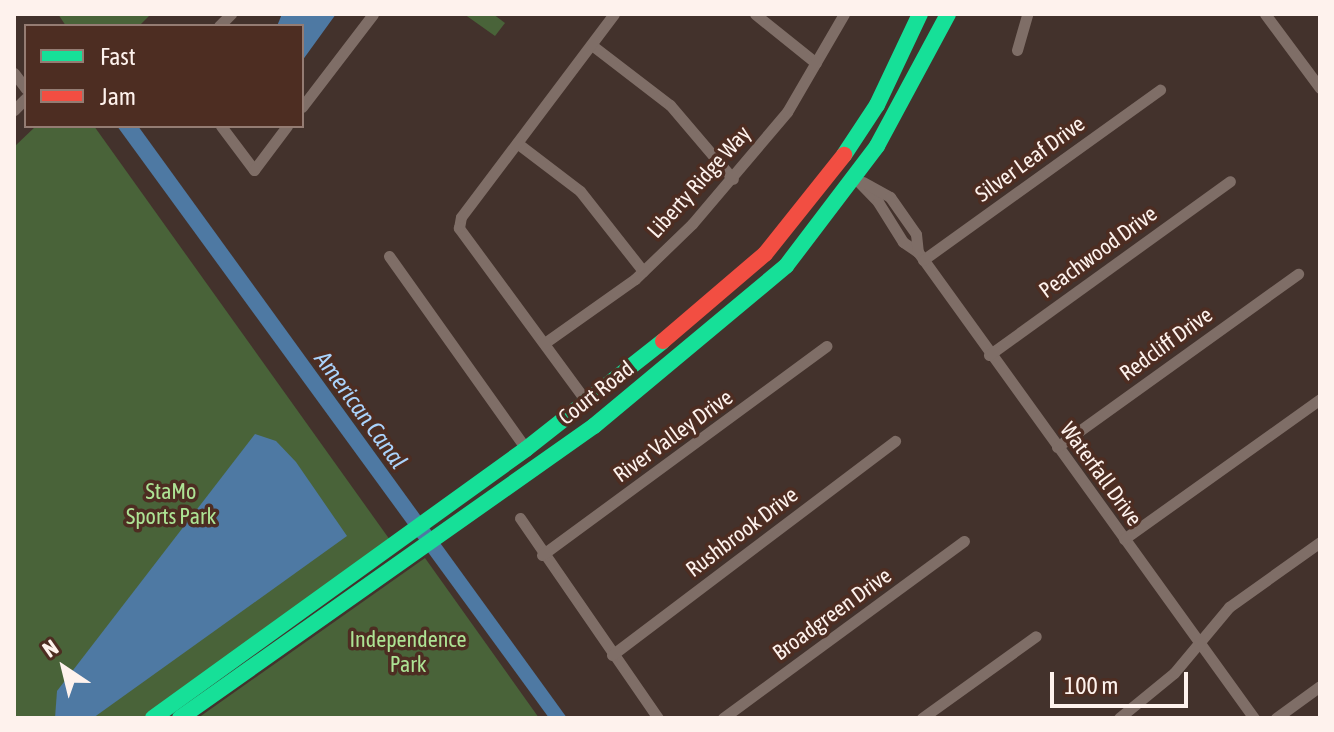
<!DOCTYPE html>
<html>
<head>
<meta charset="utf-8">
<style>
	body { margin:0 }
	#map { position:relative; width:1334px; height:732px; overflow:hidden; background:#43322c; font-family:"Asap Condensed",sans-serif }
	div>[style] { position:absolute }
	.green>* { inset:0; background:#496339 }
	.water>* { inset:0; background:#4e79a3 }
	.street>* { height:11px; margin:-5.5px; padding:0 5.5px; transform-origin:5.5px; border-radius:5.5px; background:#7f6e67 }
	.fast>* { height:16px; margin:-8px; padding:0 8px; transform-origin:8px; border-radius:8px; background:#16e098 }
	.jam>* { height:16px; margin:-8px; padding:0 8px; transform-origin:8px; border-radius:8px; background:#f24e42 }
	span { translate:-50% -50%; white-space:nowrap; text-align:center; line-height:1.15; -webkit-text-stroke:7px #4d2d22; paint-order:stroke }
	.street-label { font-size:22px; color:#fef2ed }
	.park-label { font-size:22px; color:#ade394 }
	.water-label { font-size:24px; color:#aad3fc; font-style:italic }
	.frame { position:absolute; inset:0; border:16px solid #fef2ed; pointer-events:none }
	.legend { position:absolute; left:24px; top:24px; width:280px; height:104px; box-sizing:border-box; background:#4d2d22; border:2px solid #947c73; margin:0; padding:10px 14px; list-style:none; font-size:24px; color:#fef2ed }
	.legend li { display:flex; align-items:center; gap:16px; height:40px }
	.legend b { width:40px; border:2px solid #947c73 }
	.north { position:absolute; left:24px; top:628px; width:80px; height:80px; -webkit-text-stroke:6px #4d2d22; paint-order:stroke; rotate:325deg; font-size:22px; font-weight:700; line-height:32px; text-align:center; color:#fef2ed }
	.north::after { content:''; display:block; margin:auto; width:28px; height:36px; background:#fef2ed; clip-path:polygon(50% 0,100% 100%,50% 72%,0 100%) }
	.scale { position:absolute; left:1050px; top:672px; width:138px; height:36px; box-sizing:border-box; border:4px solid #fef2ed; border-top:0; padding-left:10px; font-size:24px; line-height:28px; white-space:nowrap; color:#fef2ed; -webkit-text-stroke:6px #4d2d22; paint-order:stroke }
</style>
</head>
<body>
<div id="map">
	<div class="green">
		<i style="clip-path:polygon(58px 14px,151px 14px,139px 26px,66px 26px)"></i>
		<i style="clip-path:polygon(464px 14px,493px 14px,505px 23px,495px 36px)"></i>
		<i style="clip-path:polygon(36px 126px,94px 126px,390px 540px,144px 718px,14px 718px,14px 147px)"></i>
		<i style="clip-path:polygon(425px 558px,539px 718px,198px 718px)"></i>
	</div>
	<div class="water">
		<i style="clip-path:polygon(282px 14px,336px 14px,302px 61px,302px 26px,277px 26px)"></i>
		<i style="clip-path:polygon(117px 126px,138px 126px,567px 718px,549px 718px)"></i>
		<i style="clip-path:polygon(255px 434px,276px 441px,296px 462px,347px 536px,93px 718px,55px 718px,57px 691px)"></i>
	</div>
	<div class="street">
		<i style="left:755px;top:14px;width:78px;rotate:38.8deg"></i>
		<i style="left:1265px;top:14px;width:92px;rotate:53.4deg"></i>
		<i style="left:219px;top:26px;width:17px;rotate:-45deg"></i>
		<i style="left:593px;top:46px;width:97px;rotate:37.5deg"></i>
		<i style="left:670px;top:105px;width:97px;rotate:49.6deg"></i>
		<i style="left:1017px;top:50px;width:37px;rotate:-74deg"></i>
		<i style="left:14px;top:73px;width:20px;rotate:53deg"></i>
		<i style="left:302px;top:107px;width:117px;rotate:-52.6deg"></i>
		<i style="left:14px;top:110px;width:17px;rotate:-45deg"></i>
		<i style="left:221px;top:126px;width:55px;rotate:53.1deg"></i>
		<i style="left:254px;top:170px;width:55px;rotate:-53.1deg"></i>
		<i style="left:517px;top:143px;width:79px;rotate:37.3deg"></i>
		<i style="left:580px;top:191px;width:102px;rotate:51.8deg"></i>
		<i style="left:855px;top:178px;width:33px;rotate:46deg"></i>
		<i style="left:878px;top:202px;width:47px;rotate:58deg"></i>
		<i style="left:903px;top:242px;width:18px;rotate:34deg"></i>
		<i style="left:918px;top:252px;width:575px;rotate:54.21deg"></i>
		<i style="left:863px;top:182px;width:31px;rotate:29deg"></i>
		<i style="left:890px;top:197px;width:45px;rotate:54.9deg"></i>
		<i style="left:916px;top:234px;width:18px;rotate:84deg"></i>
		<i style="left:389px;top:256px;width:237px;rotate:54.6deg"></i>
		<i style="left:923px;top:260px;width:292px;rotate:-35.7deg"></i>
		<i style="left:546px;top:342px;width:109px;rotate:-35.3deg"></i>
		<i style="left:635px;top:279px;width:79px;rotate:-44deg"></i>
		<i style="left:692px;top:224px;width:147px;rotate:-49.7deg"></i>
		<i style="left:787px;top:112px;width:113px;rotate:-59.8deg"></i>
		<i style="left:989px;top:355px;width:297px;rotate:-35.8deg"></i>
		<i style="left:586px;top:401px;width:215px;rotate:-126.3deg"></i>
		<i style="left:459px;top:228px;width:11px;rotate:-80deg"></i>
		<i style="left:461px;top:217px;width:254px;rotate:-53deg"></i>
		<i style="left:1057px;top:447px;width:297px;rotate:-35.7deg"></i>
		<i style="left:520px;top:518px;width:243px;rotate:55.4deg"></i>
		<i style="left:1124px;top:539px;width:241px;rotate:-35.5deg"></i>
		<i style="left:542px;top:555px;width:353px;rotate:-36.3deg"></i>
		<i style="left:612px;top:655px;width:355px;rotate:-37.1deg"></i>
		<i style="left:723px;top:718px;width:299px;rotate:-36.3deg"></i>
		<i style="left:922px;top:718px;width:140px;rotate:-35.7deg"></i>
		<i style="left:1119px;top:718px;width:71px;rotate:-39.3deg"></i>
		<i style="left:1174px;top:673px;width:86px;rotate:-50.2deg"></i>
		<i style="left:1229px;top:607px;width:112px;rotate:-35.5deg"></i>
		<i style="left:1276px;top:718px;width:54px;rotate:-36deg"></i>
	</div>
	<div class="fast">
		<i style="left:844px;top:155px;width:60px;rotate:-56.6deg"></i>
		<i style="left:877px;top:105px;width:101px;rotate:-64.7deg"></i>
		<i style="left:153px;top:718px;width:460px;rotate:-35.8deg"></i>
		<i style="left:526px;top:449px;width:174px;rotate:-38.2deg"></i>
		<i style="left:180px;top:718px;width:507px;rotate:-35.2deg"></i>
		<i style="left:594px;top:426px;width:250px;rotate:-39.8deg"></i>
		<i style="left:786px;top:266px;width:151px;rotate:-52.8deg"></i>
		<i style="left:877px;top:146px;width:150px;rotate:-61.7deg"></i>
	</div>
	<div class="jam">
		<i style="left:663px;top:341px;width:134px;rotate:-40.5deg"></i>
		<i style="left:765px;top:254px;width:127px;rotate:-51.4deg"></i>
	</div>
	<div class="street-label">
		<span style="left:1030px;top:159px;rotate:-36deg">Silver Leaf Drive</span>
		<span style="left:699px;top:182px;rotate:-48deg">Liberty Ridge Way</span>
		<span style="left:1098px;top:252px;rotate:-36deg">Peachwood Drive</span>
		<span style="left:1166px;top:344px;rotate:-36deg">Redcliff Drive</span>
		<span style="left:596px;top:393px;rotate:-38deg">Court Road</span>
		<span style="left:673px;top:436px;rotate:-36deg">River Valley Drive</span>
		<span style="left:1101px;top:474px;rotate:54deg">Waterfall Drive</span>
		<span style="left:742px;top:532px;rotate:-37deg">Rushbrook Drive</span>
		<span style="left:832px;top:614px;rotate:-36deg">Broadgreen Drive</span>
	</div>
	<div class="park-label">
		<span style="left:171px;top:504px">StaMo<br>Sports Park</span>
		<span style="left:408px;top:652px">Independence<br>Park</span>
	</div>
	<div class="water-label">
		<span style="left:361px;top:410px;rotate:54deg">American Canal</span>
	</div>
	<div class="frame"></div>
	<ul class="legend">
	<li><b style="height:10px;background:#16e098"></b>Fast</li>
	<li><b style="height:10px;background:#f24e42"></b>Jam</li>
	</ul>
	<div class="north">N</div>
	<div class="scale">100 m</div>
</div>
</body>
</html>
